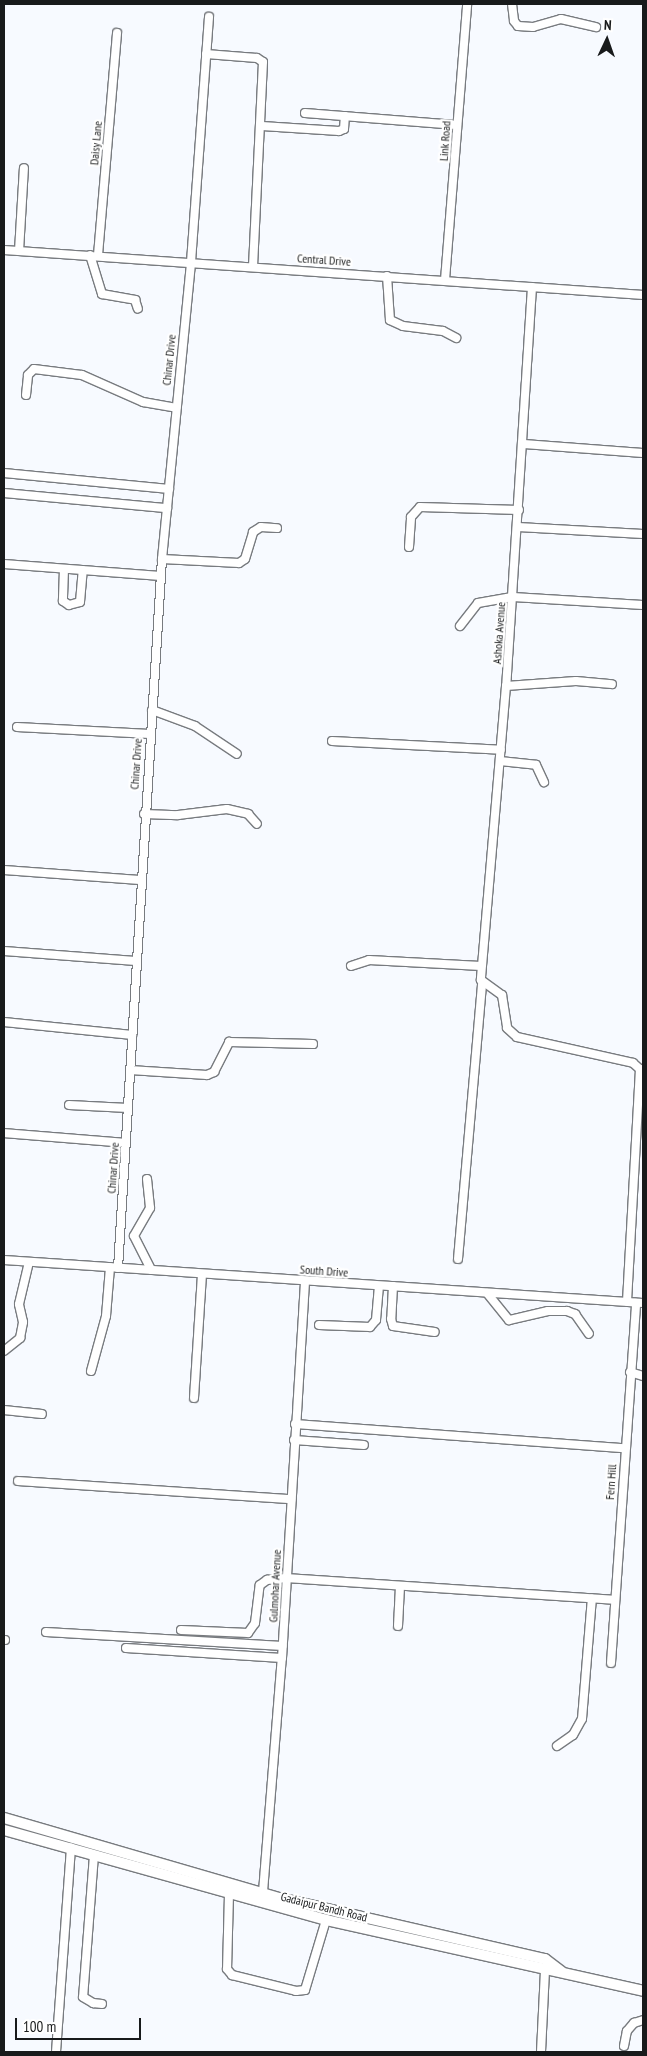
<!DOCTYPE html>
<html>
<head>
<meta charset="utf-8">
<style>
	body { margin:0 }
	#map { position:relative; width:647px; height:2056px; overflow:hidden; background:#f7faff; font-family:"PT Sans Narrow",sans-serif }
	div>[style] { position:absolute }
	.roads { filter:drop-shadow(1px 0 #787b7f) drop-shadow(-1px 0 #787b7f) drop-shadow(0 1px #787b7f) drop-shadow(0 -1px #787b7f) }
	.minor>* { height:8px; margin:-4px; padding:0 4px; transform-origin:4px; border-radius:4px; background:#fff }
	.tertiary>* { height:10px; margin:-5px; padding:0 5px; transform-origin:5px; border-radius:5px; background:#fff }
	span { translate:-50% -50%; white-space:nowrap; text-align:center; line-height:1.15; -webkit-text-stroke:4.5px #fff; paint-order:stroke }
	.street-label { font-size:12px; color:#181a1b }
	.frame { position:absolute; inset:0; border:5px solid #181a1b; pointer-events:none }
	.north { position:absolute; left:582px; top:15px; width:50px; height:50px; -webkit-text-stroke:4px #fff; paint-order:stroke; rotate:3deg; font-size:14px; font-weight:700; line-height:20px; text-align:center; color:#181a1b }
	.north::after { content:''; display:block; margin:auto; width:18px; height:22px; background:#181a1b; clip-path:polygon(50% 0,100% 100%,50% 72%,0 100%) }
	.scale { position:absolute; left:15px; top:2018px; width:126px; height:22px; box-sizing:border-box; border:2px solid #181a1b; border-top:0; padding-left:6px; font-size:15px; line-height:18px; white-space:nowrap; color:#181a1b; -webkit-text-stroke:4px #fff; paint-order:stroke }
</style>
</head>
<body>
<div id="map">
	<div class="roads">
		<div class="minor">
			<i style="left:512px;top:4px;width:17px;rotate:83deg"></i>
			<i style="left:514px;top:21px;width:6px;rotate:51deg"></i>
			<i style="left:518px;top:26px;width:15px;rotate:4deg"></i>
			<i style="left:533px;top:27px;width:29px;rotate:-16deg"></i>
			<i style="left:561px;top:19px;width:36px;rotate:13deg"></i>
			<i style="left:206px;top:54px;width:51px;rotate:4.5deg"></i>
			<i style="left:257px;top:58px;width:7px;rotate:34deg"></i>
			<i style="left:263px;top:62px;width:205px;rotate:92.8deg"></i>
			<i style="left:305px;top:113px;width:152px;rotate:4.5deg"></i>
			<i style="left:262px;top:126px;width:77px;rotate:3.7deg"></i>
			<i style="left:339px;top:131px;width:5px;rotate:-22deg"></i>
			<i style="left:344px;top:129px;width:13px;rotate:-86deg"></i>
			<i style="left:4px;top:250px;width:641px;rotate:4.03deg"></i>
			<i style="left:19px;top:251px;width:83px;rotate:-86.6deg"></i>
			<i style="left:90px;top:255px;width:41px;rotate:72.9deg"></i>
			<i style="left:102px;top:294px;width:34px;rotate:10deg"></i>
			<i style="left:135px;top:300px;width:9px;rotate:72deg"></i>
			<i style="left:98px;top:255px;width:223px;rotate:-85.1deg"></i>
			<i style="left:387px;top:276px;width:44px;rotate:86.1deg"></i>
			<i style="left:390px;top:320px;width:14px;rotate:25deg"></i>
			<i style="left:403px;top:326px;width:40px;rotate:7.1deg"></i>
			<i style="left:443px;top:331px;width:15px;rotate:28deg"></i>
			<i style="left:445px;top:280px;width:277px;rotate:-85.4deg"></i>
			<i style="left:532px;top:287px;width:400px;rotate:93.7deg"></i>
			<i style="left:506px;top:686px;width:295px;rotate:94.9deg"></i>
			<i style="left:481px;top:980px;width:26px;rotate:36deg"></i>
			<i style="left:502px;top:995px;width:33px;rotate:81deg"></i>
			<i style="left:507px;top:1028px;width:13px;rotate:42deg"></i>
			<i style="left:517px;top:1037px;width:119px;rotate:12.6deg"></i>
			<i style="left:633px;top:1063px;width:9px;rotate:41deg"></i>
			<i style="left:640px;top:1069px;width:233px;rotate:93.2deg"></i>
			<i style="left:26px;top:395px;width:20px;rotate:-84deg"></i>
			<i style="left:28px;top:375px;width:8px;rotate:-45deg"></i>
			<i style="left:34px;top:369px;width:48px;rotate:7.1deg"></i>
			<i style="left:82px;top:375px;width:67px;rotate:23.9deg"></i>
			<i style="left:143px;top:402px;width:34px;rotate:10deg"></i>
			<i style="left:524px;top:444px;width:119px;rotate:4.3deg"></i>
			<i style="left:4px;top:473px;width:166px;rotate:5.5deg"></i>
			<i style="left:4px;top:493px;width:164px;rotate:5.3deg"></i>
			<i style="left:518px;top:527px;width:125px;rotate:3.2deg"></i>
			<i style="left:409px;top:547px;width:30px;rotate:-86deg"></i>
			<i style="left:411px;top:517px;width:13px;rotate:-48deg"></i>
			<i style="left:420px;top:507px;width:99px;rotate:1.7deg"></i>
			<i style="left:162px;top:559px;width:77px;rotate:3deg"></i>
			<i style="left:239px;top:563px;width:7px;rotate:-34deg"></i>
			<i style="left:245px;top:559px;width:28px;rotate:-73deg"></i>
			<i style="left:253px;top:532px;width:9px;rotate:-32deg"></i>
			<i style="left:261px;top:527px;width:16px;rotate:4deg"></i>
			<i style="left:4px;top:564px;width:157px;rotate:4.4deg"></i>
			<i style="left:64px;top:569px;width:32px;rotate:92deg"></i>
			<i style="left:63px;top:601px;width:7px;rotate:34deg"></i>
			<i style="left:69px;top:605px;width:11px;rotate:-15deg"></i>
			<i style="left:80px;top:602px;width:32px;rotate:-85deg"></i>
			<i style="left:460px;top:626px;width:29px;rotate:-52deg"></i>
			<i style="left:478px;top:603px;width:36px;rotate:-10deg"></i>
			<i style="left:513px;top:597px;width:130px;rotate:3.5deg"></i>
			<i style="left:506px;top:686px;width:70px;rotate:-4.1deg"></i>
			<i style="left:576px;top:681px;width:36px;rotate:5deg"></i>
			<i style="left:152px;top:710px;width:46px;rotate:20.4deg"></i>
			<i style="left:195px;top:726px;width:50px;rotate:33.7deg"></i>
			<i style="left:17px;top:727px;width:133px;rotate:3deg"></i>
			<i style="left:332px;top:741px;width:169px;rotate:3deg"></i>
			<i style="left:500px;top:761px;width:36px;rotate:6deg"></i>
			<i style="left:536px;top:765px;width:19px;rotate:65deg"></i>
			<i style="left:144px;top:814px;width:34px;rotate:2deg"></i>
			<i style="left:178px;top:815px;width:49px;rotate:-7deg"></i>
			<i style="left:227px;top:809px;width:22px;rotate:13deg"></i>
			<i style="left:248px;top:814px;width:13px;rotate:48deg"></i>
			<i style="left:4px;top:870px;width:136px;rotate:4.2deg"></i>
			<i style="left:4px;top:951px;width:132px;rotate:4.3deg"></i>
			<i style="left:351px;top:966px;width:19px;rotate:-18deg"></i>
			<i style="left:369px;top:960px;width:112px;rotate:3.1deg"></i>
			<i style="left:4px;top:1022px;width:129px;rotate:5.8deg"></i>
			<i style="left:130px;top:1070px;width:77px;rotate:3.7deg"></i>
			<i style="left:207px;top:1075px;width:8px;rotate:-23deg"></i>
			<i style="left:214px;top:1072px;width:34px;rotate:-63deg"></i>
			<i style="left:229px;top:1042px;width:84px;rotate:1.4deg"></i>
			<i style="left:69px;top:1105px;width:59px;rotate:2.9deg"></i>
			<i style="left:4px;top:1133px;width:122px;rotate:4.7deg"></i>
			<i style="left:147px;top:1179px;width:29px;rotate:84deg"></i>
			<i style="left:150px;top:1208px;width:32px;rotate:120deg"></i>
			<i style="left:134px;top:1236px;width:38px;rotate:63deg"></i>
			<i style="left:458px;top:1259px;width:277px;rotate:-85deg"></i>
			<i style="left:4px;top:1260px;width:640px;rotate:3.85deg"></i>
			<i style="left:118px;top:1268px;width:710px;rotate:-86.45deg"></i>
			<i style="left:162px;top:559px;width:298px;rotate:-84.4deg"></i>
			<i style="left:191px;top:262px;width:246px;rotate:-85.8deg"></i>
			<i style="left:393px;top:1286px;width:33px;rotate:93deg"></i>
			<i style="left:391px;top:1319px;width:7px;rotate:74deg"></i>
			<i style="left:393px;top:1326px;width:42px;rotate:8.1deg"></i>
			<i style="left:487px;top:1293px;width:35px;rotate:51deg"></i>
			<i style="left:509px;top:1320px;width:40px;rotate:-13deg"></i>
			<i style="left:548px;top:1311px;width:19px"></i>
			<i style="left:567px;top:1311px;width:9px;rotate:21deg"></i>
			<i style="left:575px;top:1314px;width:24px;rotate:55deg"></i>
			<i style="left:319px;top:1325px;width:51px;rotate:2.2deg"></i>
			<i style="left:370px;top:1327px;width:9px;rotate:-49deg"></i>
			<i style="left:376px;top:1320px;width:34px;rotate:-85deg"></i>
			<i style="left:4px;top:1351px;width:21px;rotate:-39deg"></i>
			<i style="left:20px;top:1338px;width:16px;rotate:-79deg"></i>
			<i style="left:23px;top:1322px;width:18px;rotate:-103deg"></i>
			<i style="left:19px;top:1304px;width:43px;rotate:-76.6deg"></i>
			<i style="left:91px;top:1371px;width:57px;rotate:-74.7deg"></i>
			<i style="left:106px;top:1316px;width:49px;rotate:-85.3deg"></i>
			<i style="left:630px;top:1372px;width:14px;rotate:17deg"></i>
			<i style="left:194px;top:1398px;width:124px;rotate:-86.3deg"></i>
			<i style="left:4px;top:1410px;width:38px;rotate:6deg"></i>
			<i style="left:295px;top:1424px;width:330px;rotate:4.2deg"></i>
			<i style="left:294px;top:1440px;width:70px;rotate:4.1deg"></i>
			<i style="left:18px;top:1481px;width:274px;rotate:3.8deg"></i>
			<i style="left:398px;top:1626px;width:40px;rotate:-87.1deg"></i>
			<i style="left:181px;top:1630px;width:67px;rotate:2.6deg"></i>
			<i style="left:248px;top:1633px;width:12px;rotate:-55deg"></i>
			<i style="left:255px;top:1623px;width:38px;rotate:-83deg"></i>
			<i style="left:260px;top:1585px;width:9px;rotate:-36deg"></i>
			<i style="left:267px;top:1580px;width:19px;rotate:-6deg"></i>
			<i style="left:286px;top:1578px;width:328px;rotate:3.8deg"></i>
			<i style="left:46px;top:1632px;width:237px;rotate:3.4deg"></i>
			<i style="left:4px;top:1640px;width:1px"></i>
			<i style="left:126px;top:1648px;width:156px;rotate:3.7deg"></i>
			<i style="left:611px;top:1663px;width:361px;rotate:-86deg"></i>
			<i style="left:557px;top:1746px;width:19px;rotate:-35deg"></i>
			<i style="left:573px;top:1735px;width:18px;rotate:-61deg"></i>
			<i style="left:582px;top:1719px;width:121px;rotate:-85.3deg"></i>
			<i style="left:94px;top:1855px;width:142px;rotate:94.4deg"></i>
			<i style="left:83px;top:1997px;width:12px;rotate:31deg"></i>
			<i style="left:93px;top:2003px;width:9px;rotate:6deg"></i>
			<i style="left:263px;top:1892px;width:235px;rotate:-85.4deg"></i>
			<i style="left:282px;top:1658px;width:378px;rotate:-86.5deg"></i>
			<i style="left:229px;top:1894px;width:75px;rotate:91.5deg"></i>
			<i style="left:227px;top:1969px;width:8px;rotate:50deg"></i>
			<i style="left:232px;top:1975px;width:66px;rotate:14deg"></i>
			<i style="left:296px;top:1991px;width:9px;rotate:-6deg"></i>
			<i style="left:305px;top:1990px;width:73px;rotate:-73.3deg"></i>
			<i style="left:624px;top:2046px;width:15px;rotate:-79deg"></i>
			<i style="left:627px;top:2031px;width:11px;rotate:-49deg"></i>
			<i style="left:634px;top:2023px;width:9px;rotate:-18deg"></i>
			<i style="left:56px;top:2052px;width:205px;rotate:-85.8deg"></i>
			<i style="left:541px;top:2052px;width:81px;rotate:-87.2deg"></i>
		</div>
		<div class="tertiary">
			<i style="left:4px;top:1818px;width:287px;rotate:16.2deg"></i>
			<i style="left:280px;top:1898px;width:272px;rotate:13deg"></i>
			<i style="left:545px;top:1959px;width:21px;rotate:37deg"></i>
			<i style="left:4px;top:1830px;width:334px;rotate:15.6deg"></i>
			<i style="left:326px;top:1920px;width:325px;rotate:12.6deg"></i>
		</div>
	</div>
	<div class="street-label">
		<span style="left:445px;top:141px;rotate:-86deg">Link Road</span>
		<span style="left:96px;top:143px;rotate:-85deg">Daisy Lane</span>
		<span style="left:324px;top:260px;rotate:4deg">Central Drive</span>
		<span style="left:169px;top:360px;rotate:-84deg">Chinar Drive</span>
		<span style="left:499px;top:633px;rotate:-86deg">Ashoka Avenue</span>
		<span style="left:136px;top:764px;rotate:-86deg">Chinar Drive</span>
		<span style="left:113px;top:1168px;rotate:-86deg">Chinar Drive</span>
		<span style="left:324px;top:1271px;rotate:4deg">South Drive</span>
		<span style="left:611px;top:1482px;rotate:-86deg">Fern Hill</span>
		<span style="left:275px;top:1586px;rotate:-87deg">Gulmohar Avenue</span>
		<span style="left:324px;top:1907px;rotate:14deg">Gadaipur Bandh Road</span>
	</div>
	<div class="frame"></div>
	<div class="north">N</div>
	<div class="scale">100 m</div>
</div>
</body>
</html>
